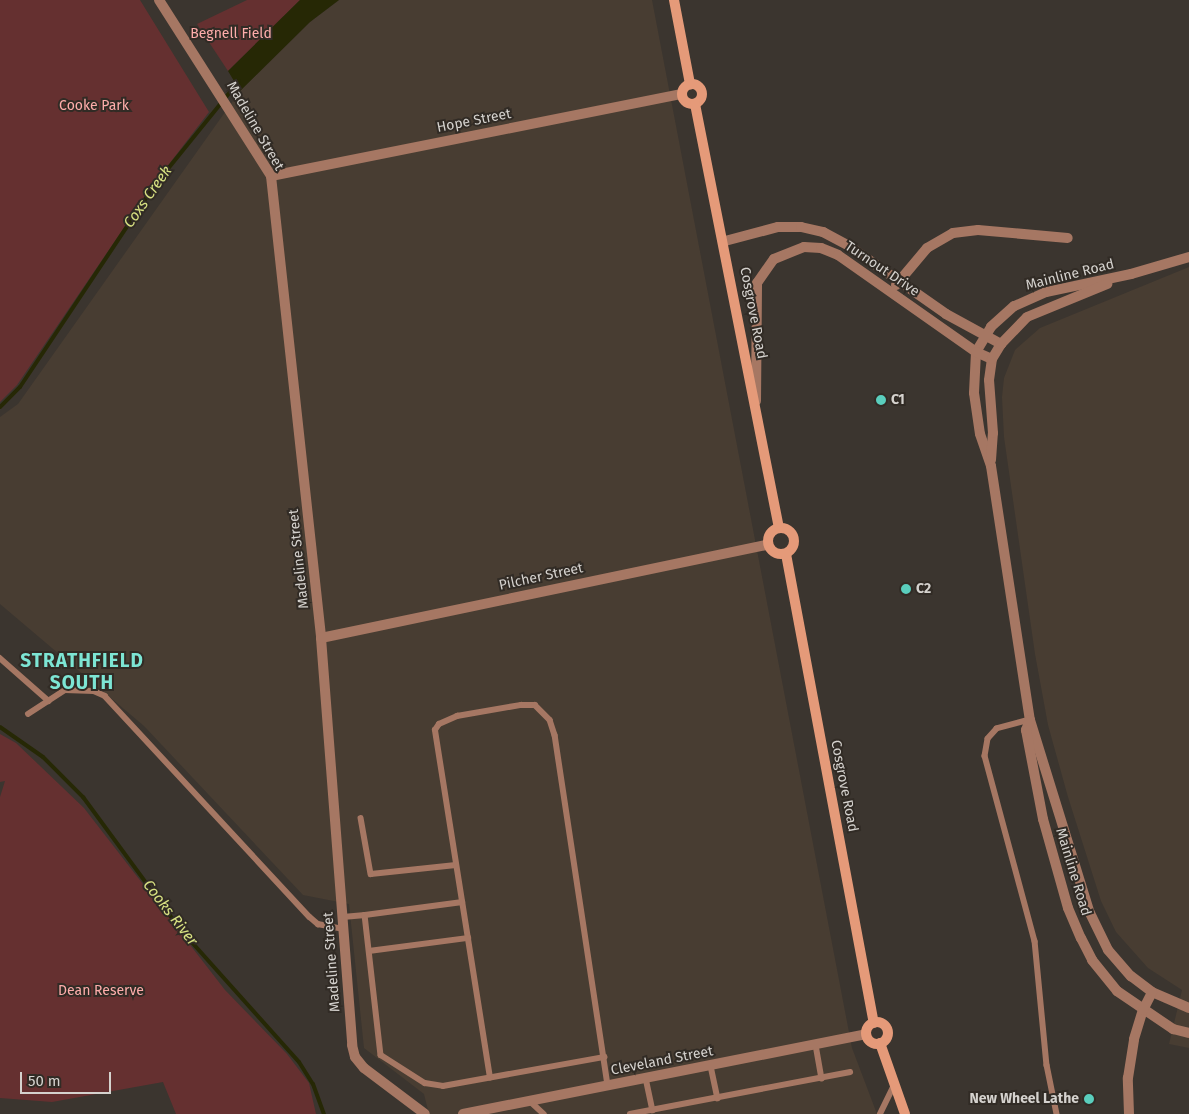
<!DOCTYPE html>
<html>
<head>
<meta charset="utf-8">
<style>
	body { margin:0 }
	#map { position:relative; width:1189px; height:1114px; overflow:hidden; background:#3b352f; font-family:"Fira Sans",sans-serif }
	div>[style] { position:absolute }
	.built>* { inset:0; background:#483d32 }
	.green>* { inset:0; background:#653030 }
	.water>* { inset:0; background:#262805 }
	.stream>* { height:4px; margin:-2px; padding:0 2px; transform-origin:2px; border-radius:2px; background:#262805 }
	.service>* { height:5.5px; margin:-2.75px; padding:0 2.75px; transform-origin:2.75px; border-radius:2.75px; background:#a67763 }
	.minor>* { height:10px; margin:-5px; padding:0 5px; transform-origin:5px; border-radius:5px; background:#a67763 }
	.secondary>* { height:10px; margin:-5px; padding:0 5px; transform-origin:5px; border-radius:5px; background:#e59a79 }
	.secondary>.ring { margin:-5px; padding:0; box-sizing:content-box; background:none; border:10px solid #e59a79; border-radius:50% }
	.dots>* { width:14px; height:14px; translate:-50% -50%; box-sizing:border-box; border:2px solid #312b25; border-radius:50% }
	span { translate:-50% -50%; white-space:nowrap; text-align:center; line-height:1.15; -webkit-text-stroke:4px #312b25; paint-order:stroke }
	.park-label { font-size:14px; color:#feadab }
	.street-label { font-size:14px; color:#d5d2ce }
	.poi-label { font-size:14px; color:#d5d2ce; font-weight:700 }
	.left { translate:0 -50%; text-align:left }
	.right { translate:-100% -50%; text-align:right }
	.water-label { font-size:15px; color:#d8e182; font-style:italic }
	.district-label { font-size:19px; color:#7de5d4; font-weight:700; letter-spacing:1px }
	.scale { position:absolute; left:20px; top:1072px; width:91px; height:22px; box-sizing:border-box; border:2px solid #d5d2ce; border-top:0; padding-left:6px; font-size:15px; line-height:18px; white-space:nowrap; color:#d5d2ce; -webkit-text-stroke:4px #312b25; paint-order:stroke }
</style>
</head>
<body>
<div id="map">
	<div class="built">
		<i style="clip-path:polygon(339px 0,652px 0,852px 1048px,877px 1114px,429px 1114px,424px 1094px,364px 1048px,349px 904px,303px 895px,144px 726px,0 604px,0 417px,18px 404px,240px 91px,310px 22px)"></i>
		<i style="clip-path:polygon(1189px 267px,1189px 1048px,1169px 1044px,1182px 990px,1148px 968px,1116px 932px,1101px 901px,1068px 797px,1048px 725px,1035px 654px,1004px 437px,1002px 397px,1004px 378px,1015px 350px,1040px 328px)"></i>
	</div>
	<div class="green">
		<i style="clip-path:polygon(0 0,140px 0,209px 112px,153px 185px,17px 385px,0 402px)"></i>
		<i style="clip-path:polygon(247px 0,300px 0,228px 71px,197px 24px)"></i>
		<i style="clip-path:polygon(0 734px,16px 743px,84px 808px,225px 990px,287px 1054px,309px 1083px,316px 1114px,176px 1114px,163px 1082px,52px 1102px,0 1098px,0 797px,5px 781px,0 782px)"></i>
	</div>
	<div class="water">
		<i style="clip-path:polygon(300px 0,339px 0,310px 22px,240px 91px,228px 71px)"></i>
	</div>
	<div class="stream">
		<i style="left:0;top:407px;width:28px;rotate:-45deg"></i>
		<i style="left:20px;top:387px;width:242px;rotate:-56.3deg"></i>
		<i style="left:154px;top:186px;width:135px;rotate:-51deg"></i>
		<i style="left:0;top:727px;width:52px;rotate:34.9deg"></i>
		<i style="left:43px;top:757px;width:57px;rotate:45deg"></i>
		<i style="left:83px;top:797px;width:164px;rotate:53.7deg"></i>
		<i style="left:180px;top:929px;width:178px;rotate:48.2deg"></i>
		<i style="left:299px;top:1062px;width:26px;rotate:58deg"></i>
		<i style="left:313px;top:1084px;width:32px;rotate:70deg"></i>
	</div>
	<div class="service">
		<i style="left:0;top:658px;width:65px;rotate:41.3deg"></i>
		<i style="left:28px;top:714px;width:44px;rotate:-33deg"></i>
		<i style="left:65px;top:690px;width:29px;rotate:2deg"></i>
		<i style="left:94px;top:691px;width:12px;rotate:24deg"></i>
		<i style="left:105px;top:696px;width:301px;rotate:47.2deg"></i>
		<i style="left:310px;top:917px;width:11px;rotate:41deg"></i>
		<i style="left:318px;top:924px;width:25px;rotate:11deg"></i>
		<i style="left:1030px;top:720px;width:34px;rotate:165deg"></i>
		<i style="left:997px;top:729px;width:13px;rotate:132deg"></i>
		<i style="left:988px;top:739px;width:17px;rotate:100deg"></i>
		<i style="left:985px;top:756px;width:192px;rotate:74.9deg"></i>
		<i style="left:1035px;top:941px;width:125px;rotate:84.5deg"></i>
		<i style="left:1047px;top:1065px;width:50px;rotate:78.5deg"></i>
		<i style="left:361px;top:818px;width:57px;rotate:79.9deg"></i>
		<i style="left:371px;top:874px;width:85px;rotate:-6deg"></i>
		<i style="left:365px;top:915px;width:98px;rotate:-7.6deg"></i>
		<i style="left:343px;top:917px;width:22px;rotate:-5deg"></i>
		<i style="left:365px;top:915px;width:141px;rotate:83.5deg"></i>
		<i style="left:381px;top:1055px;width:52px;rotate:32.5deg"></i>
		<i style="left:425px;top:1083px;width:18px;rotate:9deg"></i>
		<i style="left:443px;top:1086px;width:164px;rotate:-10.2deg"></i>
		<i style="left:369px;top:951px;width:100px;rotate:-7.5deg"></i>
		<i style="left:816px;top:1045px;width:34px;rotate:80deg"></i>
		<i style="left:711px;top:1066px;width:33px;rotate:78deg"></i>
		<i style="left:490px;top:1078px;width:352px;rotate:-99deg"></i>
		<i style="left:435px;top:730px;width:7px;rotate:-56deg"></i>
		<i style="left:439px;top:724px;width:20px;rotate:-24deg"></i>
		<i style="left:457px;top:716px;width:65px;rotate:-9.8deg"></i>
		<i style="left:521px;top:705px;width:14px"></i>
		<i style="left:535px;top:705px;width:21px;rotate:45deg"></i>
		<i style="left:550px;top:720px;width:16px;rotate:72deg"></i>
		<i style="left:555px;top:735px;width:354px;rotate:81.4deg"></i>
		<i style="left:646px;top:1078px;width:33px;rotate:78deg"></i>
		<i style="left:530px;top:1101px;width:19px;rotate:43deg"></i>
		<i style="left:630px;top:1114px;width:224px;rotate:-10.8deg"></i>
		<i style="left:880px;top:1114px;width:32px;rotate:-64deg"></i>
	</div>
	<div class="minor">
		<i style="left:159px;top:0;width:209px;rotate:57.5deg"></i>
		<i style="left:271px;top:176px;width:465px;rotate:83.8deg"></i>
		<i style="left:321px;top:638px;width:408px;rotate:85.6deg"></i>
		<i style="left:352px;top:1045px;width:12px;rotate:76deg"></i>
		<i style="left:355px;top:1057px;width:14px;rotate:51deg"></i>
		<i style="left:364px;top:1068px;width:76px;rotate:37deg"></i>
		<i style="left:271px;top:176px;width:419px;rotate:-11.3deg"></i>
		<i style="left:725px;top:241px;width:55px;rotate:-14.8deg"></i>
		<i style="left:778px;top:227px;width:23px"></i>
		<i style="left:801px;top:227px;width:23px;rotate:13deg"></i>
		<i style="left:823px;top:232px;width:30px;rotate:28deg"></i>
		<i style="left:849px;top:246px;width:118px;rotate:35deg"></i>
		<i style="left:946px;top:314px;width:63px;rotate:28.6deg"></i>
		<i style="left:1189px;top:257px;width:60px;rotate:163.7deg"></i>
		<i style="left:1131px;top:274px;width:87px;rotate:168deg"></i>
		<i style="left:1046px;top:292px;width:35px;rotate:156deg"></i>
		<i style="left:1014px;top:306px;width:31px;rotate:138deg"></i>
		<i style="left:991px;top:327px;width:29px;rotate:121deg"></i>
		<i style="left:976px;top:352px;width:41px;rotate:92.8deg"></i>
		<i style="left:974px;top:393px;width:41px;rotate:81.7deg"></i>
		<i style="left:980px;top:434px;width:34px;rotate:71deg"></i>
		<i style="left:991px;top:466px;width:257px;rotate:81.3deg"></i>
		<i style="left:1030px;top:720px;width:200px;rotate:72.8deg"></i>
		<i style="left:1089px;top:911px;width:43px;rotate:64deg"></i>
		<i style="left:1108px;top:950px;width:35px;rotate:49deg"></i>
		<i style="left:1131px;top:976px;width:26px;rotate:37deg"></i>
		<i style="left:1152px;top:992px;width:40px;rotate:23.4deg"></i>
		<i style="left:896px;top:285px;width:48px;rotate:-50deg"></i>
		<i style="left:927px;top:248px;width:30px;rotate:-30deg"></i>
		<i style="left:953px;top:233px;width:25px;rotate:-7deg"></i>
		<i style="left:978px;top:230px;width:90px;rotate:5.1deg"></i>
		<i style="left:756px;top:401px;width:118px;rotate:-89.5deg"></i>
		<i style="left:757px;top:283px;width:29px;rotate:-55deg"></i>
		<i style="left:774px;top:259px;width:32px;rotate:-22deg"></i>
		<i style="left:804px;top:247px;width:17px;rotate:3deg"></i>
		<i style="left:821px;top:248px;width:18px;rotate:22deg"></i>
		<i style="left:838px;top:255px;width:169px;rotate:35.1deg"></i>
		<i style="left:976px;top:352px;width:17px;rotate:24deg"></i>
		<i style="left:991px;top:460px;width:27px;rotate:-86deg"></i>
		<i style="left:993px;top:433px;width:53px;rotate:-94.3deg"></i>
		<i style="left:989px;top:380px;width:21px;rotate:-82deg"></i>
		<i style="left:992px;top:359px;width:17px;rotate:-59deg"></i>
		<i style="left:1001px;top:344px;width:37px;rotate:-46deg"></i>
		<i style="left:1027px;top:317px;width:87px;rotate:-22.4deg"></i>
		<i style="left:321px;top:638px;width:456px;rotate:-11.8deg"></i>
		<i style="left:1030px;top:720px;width:11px;rotate:112deg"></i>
		<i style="left:1026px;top:730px;width:91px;rotate:79.2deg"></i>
		<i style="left:1043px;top:819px;width:92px;rotate:74.3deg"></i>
		<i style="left:1068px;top:908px;width:33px;rotate:67deg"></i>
		<i style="left:1081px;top:938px;width:25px;rotate:63deg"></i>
		<i style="left:1092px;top:960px;width:40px;rotate:51deg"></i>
		<i style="left:1117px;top:991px;width:68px;rotate:34.2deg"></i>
		<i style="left:1173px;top:1029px;width:16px;rotate:14deg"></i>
		<i style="left:463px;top:1114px;width:411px;rotate:-11.2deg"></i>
		<i style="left:1129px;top:1114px;width:36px;rotate:-92deg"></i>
		<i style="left:1128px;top:1078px;width:39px;rotate:-81deg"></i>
		<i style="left:1134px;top:1039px;width:30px;rotate:-73deg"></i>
		<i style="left:1143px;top:1010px;width:20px;rotate:-63deg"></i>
	</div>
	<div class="secondary">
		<i style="left:674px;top:0;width:86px;rotate:79.2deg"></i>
		<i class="ring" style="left:682px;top:84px;width:10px;height:10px"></i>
		<i style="left:695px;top:104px;width:432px;rotate:78.8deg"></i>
		<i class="ring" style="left:768px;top:528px;width:16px;height:16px"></i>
		<i style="left:786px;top:554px;width:477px;rotate:79.4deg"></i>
		<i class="ring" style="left:866px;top:1022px;width:12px;height:12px"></i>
		<i style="left:880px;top:1043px;width:75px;rotate:70.6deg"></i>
	</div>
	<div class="dots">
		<i style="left:881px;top:400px;background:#5acebd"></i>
		<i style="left:906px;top:589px;background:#5acebd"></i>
		<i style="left:1089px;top:1099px;background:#5acebd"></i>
	</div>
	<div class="park-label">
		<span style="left:231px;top:34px">Begnell Field</span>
		<span style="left:94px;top:106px">Cooke Park</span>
		<span style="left:101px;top:991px">Dean Reserve</span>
	</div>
	<div class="street-label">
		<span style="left:474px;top:121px;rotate:-11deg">Hope Street</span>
		<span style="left:255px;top:126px;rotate:60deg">Madeline Street</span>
		<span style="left:882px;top:269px;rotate:34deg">Turnout Drive</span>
		<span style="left:1070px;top:275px;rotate:-14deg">Mainline Road</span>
		<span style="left:753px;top:313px;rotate:79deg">Cosgrove Road</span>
		<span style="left:299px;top:559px;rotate:-96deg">Madeline Street</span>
		<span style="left:541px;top:577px;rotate:-12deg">Pilcher Street</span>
		<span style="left:844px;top:786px;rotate:79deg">Cosgrove Road</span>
		<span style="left:1073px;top:872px;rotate:73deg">Mainline Road</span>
		<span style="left:332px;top:962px;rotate:-94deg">Madeline Street</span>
		<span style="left:662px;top:1061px;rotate:-11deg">Cleveland Street</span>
	</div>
	<div class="poi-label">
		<span class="left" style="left:891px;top:400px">C1</span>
		<span class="left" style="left:916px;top:589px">C2</span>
		<span class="right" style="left:1079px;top:1099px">New Wheel Lathe</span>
	</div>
	<div class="water-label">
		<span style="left:148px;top:197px;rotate:-55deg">Coxs Creek</span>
		<span style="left:170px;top:913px;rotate:52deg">Cooks River</span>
	</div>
	<div class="district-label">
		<span style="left:82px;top:672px">STRATHFIELD<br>SOUTH</span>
	</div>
	<div class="scale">50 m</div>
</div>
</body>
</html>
